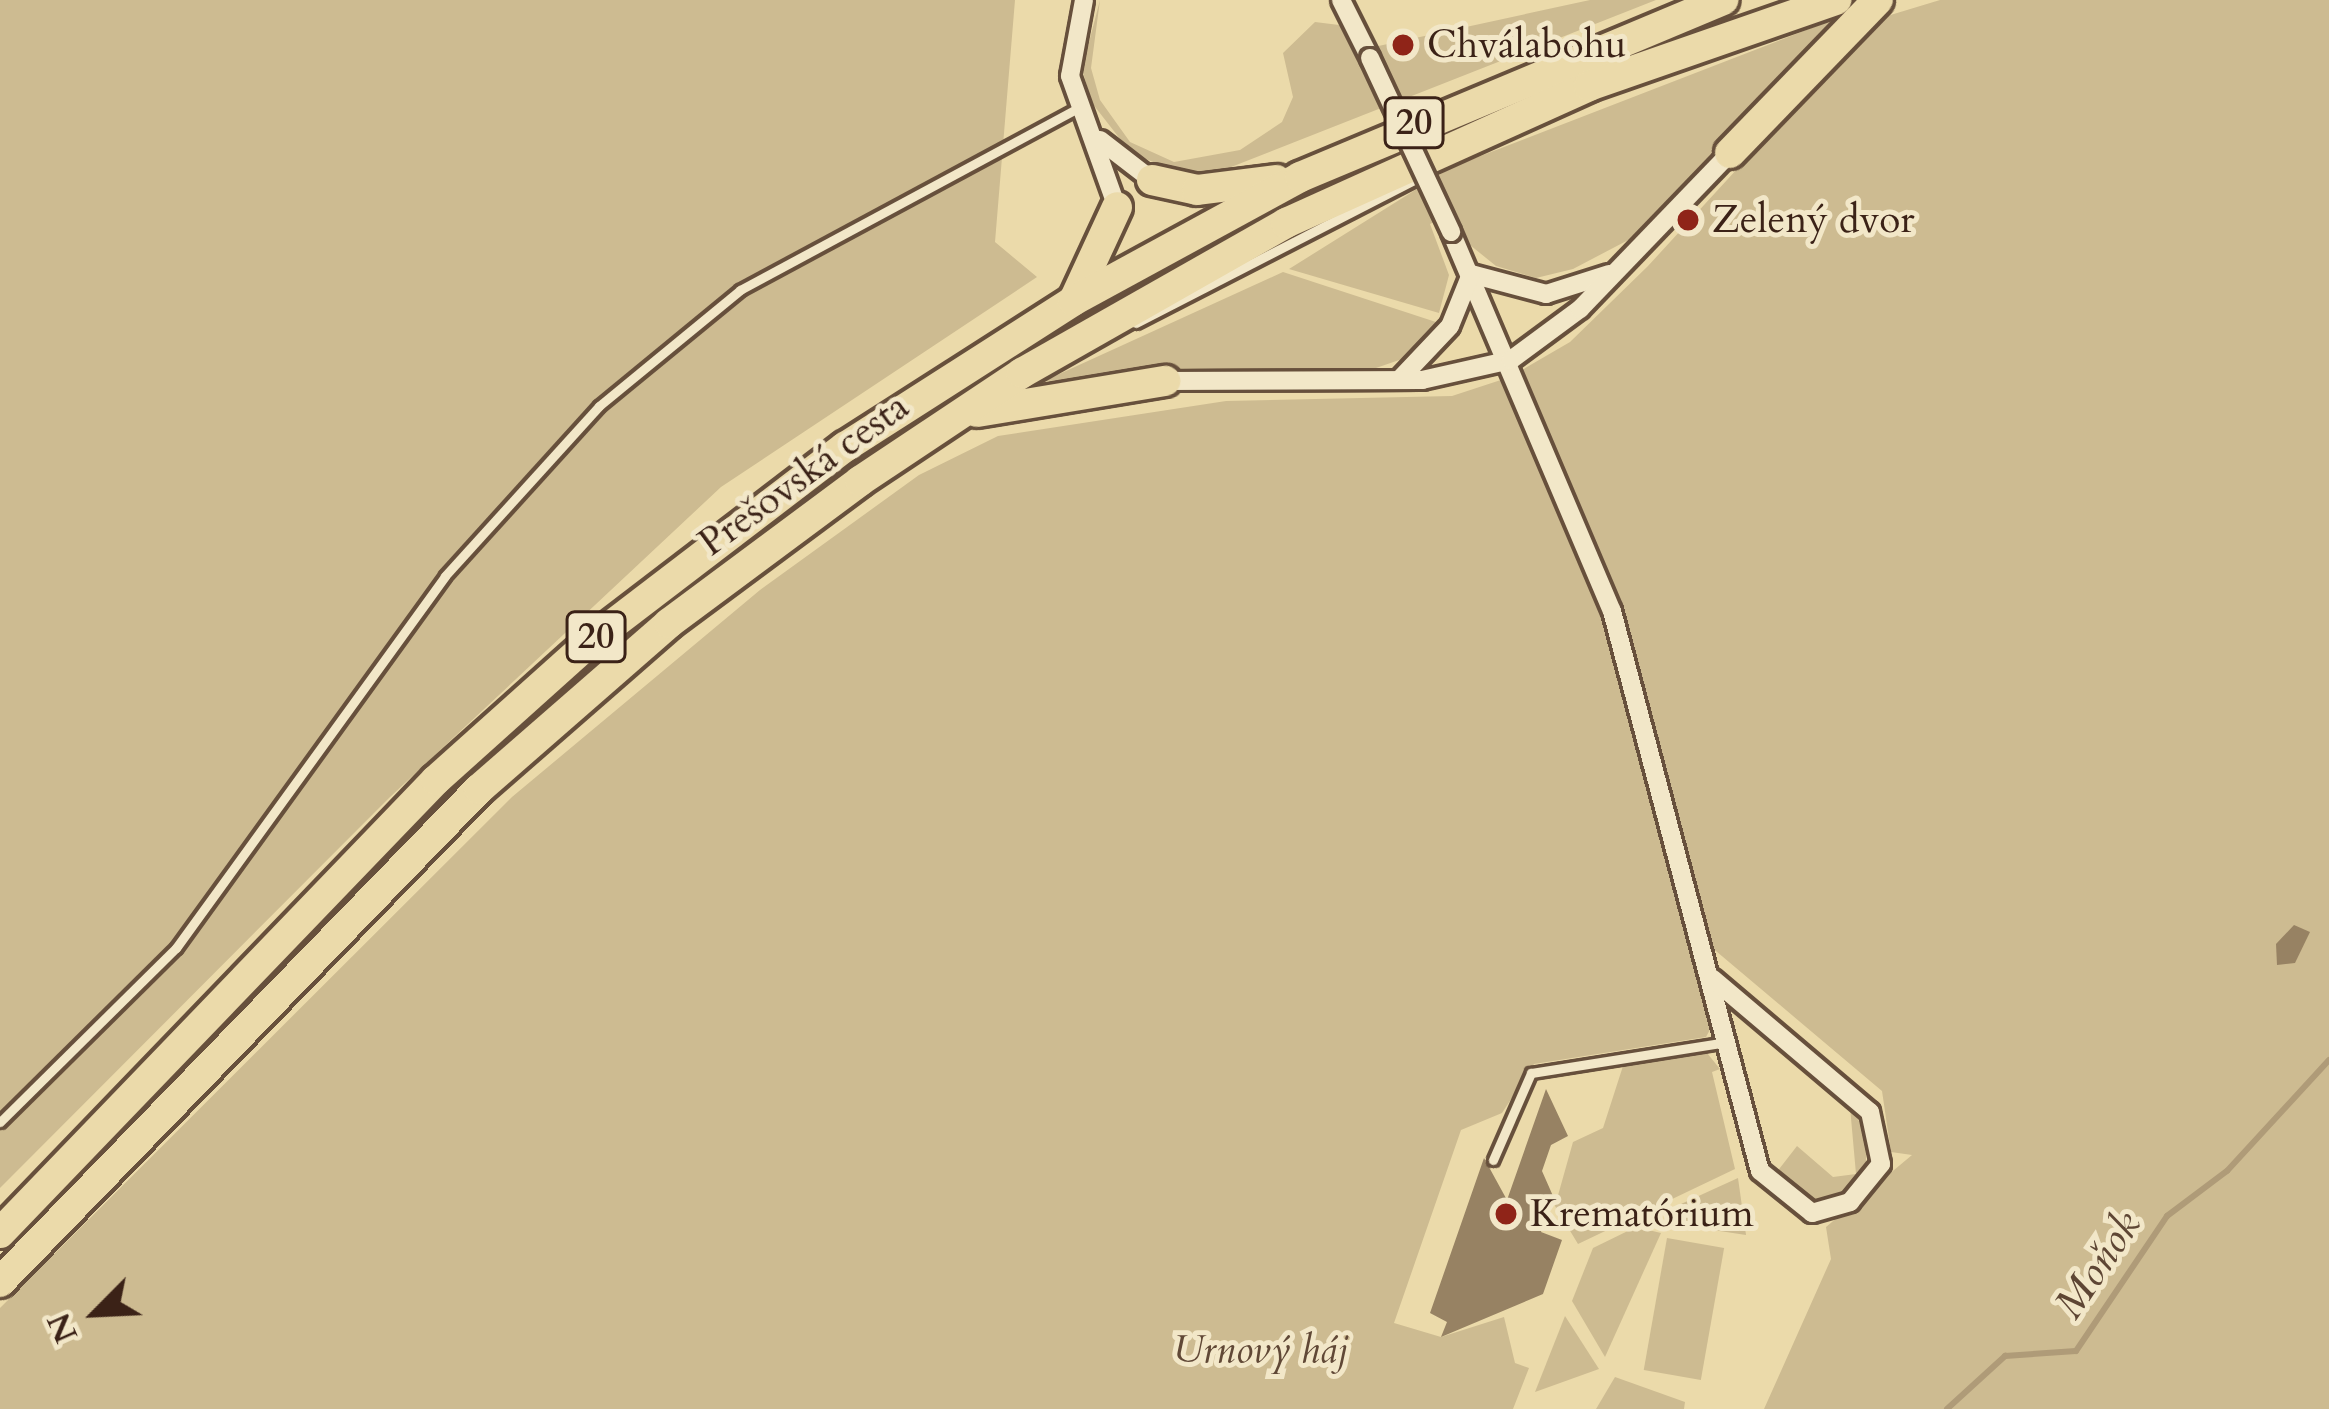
<!DOCTYPE html>
<html>
<head>
<meta charset="utf-8">
<style>
	body { margin:0 }
	#map { position:relative; width:2329px; height:1409px; overflow:hidden; background:#ebdaaa; font-family:Cardo,serif }
	div>[style] { position:absolute }
	.green>* { inset:0; background:#cdbb91; transform-origin:0 0 }
	.stream>* { height:6px; margin:-3px; padding:0 3px; transform-origin:3px; border-radius:3px; background:#af9b78 }
	.building>* { inset:0; background:#978263 }
	.roads { filter:drop-shadow(3px 0 #67503c) drop-shadow(-3px 0 #67503c) drop-shadow(0 3px #67503c) drop-shadow(0 -3px #67503c) }
	.service>* { height:9px; margin:-4.5px; padding:0 4.5px; transform-origin:4.5px; border-radius:4.5px; background:#f2e7c8 }
	.minor>* { height:18px; margin:-9px; padding:0 9px; transform-origin:9px; border-radius:9px; background:#f2e7c8 }
	.trunk>* { height:30px; margin:-15px; padding:0 15px; transform-origin:15px; border-radius:15px; background:#ebdaaa }
	.bridges { filter:drop-shadow(3px 0 #67503c) drop-shadow(-3px 0 #67503c) drop-shadow(0 3px #67503c) drop-shadow(0 -3px #67503c) }
	.minor-bridge>* { height:18px; margin:-9px; padding:0 9px; transform-origin:9px; border-radius:9px; background:#f2e7c8 }
	.dots>* { width:33px; height:33px; translate:-50% -50%; box-sizing:border-box; border:6px solid #f2e7c8; border-radius:50% }
	span { translate:-50% -50%; white-space:nowrap; text-align:center; line-height:1.15; -webkit-text-stroke:10px #f2e7c8; paint-order:stroke }
	.shield-label span { padding:3px 9px; background:#f2e7c8; border:3px solid; border-radius:9px; -webkit-text-stroke-width:0 }
	.shield-label { font-size:36px; color:#3b2217; font-weight:700 }
	.poi-label { font-size:39px; color:#3b2217 }
	.left { translate:0 -50%; text-align:left }
	.street-label { font-size:39px; color:#3b2217 }
	.park-label { font-size:39px; color:#604836; font-style:italic }
	.water-label { font-size:42px; color:#5e4634; font-style:italic }
	.north { position:absolute; left:36px; top:1253px; width:120px; height:120px; -webkit-text-stroke:9px #f2e7c8; paint-order:stroke; rotate:246deg; font-size:33px; font-weight:700; line-height:48px; text-align:center; color:#3b2217 }
	.north::after { content:''; display:block; margin:auto; width:42px; height:54px; background:#3b2217; clip-path:polygon(50% 0,100% 100%,50% 72%,0 100%) }
</style>
</head>
<body>
<div id="map">
	<div class="green">
		<i style="clip-path:polygon(0 0,1015px 0,995px 242px,1037px 277px,721px 487px,389px 798px,0 1188px)"></i>
		<i style="clip-path:polygon(1100px 0,1091px 68px,1100px 100px,1130px 142px,1174px 162px,1240px 150px,1282px 122px,1293px 97px,1283px 53px,1315px 22px,1339px 25px,1360px 50px,1590px 0,1656px 0,1198px 180px,1131px 153px,1092px 103px,1082px 69px)"></i>
		<i style="clip-path:polygon(1940px 0,2329px 0,2329px 1409px,1764px 1409px,1831px 1259px,1826px 1227px,1912px 1155px,1891px 1152px,1882px 1091px,1710px 946px,1698px 957px,1713px 1024px,1706px 1037px,1534px 1064px,1502px 1113px,1461px 1130px,1394px 1323px,1441px 1337px,1504px 1317px,1515px 1363px,1529px 1368px,1513px 1409px,0 1409px,0 1308px,512px 797px,760px 590px,919px 475px,998px 436px,1226px 401px,1452px 396px,1510px 377px,1570px 342px,1648px 266px,1874px 20px)"></i>
		<i style="clip-path:polygon(1827px 22px,1838px 23px,1634px 237px,1573px 269px,1536px 278px,1496px 266px,1470px 245px,1456px 212px,1430px 224px,1449px 275px,1439px 313px,1289px 269px,1452px 167px)"></i>
		<i style="clip-path:polygon(1283px 272px,1439px 323px,1405px 358px,1376px 368px,1044px 381px)"></i>
		<i style="clip-path:polygon(1707px 1053px,1720px 1069px,1712px 1072px,1735px 1169px,1578px 1244px,1555px 1206px,1573px 1142px,1603px 1128px,1623px 1066px)"></i>
		<i style="clip-path:polygon(1850px 1107px,1866px 1132px,1866px 1169px,1841px 1197px,1808px 1202px,1776px 1173px,1797px 1146px,1833px 1177px,1856px 1174px)"></i>
		<i style="clip-path:polygon(1738px 1178px,1746px 1235px,1680px 1225px,1681px 1204px)"></i>
		<i style="clip-path:polygon(1636px 1227px,1661px 1233px,1605px 1357px,1572px 1301px,1593px 1248px)"></i>
		<i style="left:1667px;top:1238px;width:58px;height:134px;rotate:10deg"></i>
		<i style="clip-path:polygon(1565px 1316px,1599px 1369px,1535px 1392px)"></i>
		<i style="clip-path:polygon(1615px 1377px,1685px 1402px,1684px 1409px,1596px 1409px)"></i>
	</div>
	<div class="stream">
		<i style="left:1947px;top:1409px;width:79px;rotate:-42.4deg"></i>
		<i style="left:2005px;top:1356px;width:71px;rotate:-4deg"></i>
		<i style="left:2076px;top:1351px;width:163px;rotate:-56deg"></i>
		<i style="left:2167px;top:1216px;width:75px;rotate:-36.9deg"></i>
		<i style="left:2227px;top:1171px;width:151px;rotate:-47.4deg"></i>
	</div>
	<div class="building">
		<i style="clip-path:polygon(2294px 925px,2310px 932px,2295px 963px,2277px 965px,2276px 944px)"></i>
		<i style="clip-path:polygon(1546px 1089px,1568px 1136px,1551px 1145px,1542px 1171px,1553px 1196px,1541px 1232px,1562px 1240px,1543px 1294px,1441px 1337px,1447px 1322px,1430px 1313px,1484px 1158px,1507px 1200px)"></i>
	</div>
	<div class="roads">
		<div class="service">
			<i style="left:1136px;top:323px;width:313px;rotate:-27.2deg"></i>
			<i style="left:0;top:1122px;width:247px;rotate:-44.7deg"></i>
			<i style="left:176px;top:948px;width:459px;rotate:-54.1deg"></i>
			<i style="left:445px;top:576px;width:229px;rotate:-47.8deg"></i>
			<i style="left:599px;top:406px;width:183px;rotate:-39.4deg"></i>
			<i style="left:740px;top:290px;width:386px;rotate:-28.3deg"></i>
			<i style="left:1493px;top:1160px;width:95px;rotate:-66.4deg"></i>
			<i style="left:1531px;top:1073px;width:197px;rotate:-9deg"></i>
		</div>
		<div class="minor">
			<i style="left:1084px;top:0;width:77px;rotate:100.4deg"></i>
			<i style="left:1070px;top:76px;width:139px;rotate:70.3deg"></i>
			<i style="left:1341px;top:0;width:65px;rotate:63.4deg"></i>
			<i style="left:1100px;top:140px;width:66px;rotate:37.6deg"></i>
			<i style="left:1451px;top:232px;width:412px;rotate:67deg"></i>
			<i style="left:1612px;top:611px;width:579px;rotate:75.2deg"></i>
			<i style="left:1760px;top:1171px;width:67px;rotate:38.9deg"></i>
			<i style="left:1812px;top:1213px;width:40px;rotate:-16deg"></i>
			<i style="left:1850px;top:1202px;width:49px;rotate:-50.8deg"></i>
			<i style="left:1881px;top:1164px;width:53px;rotate:-101.9deg"></i>
			<i style="left:1870px;top:1112px;width:206px;rotate:-139.7deg"></i>
			<i style="left:1471px;top:274px;width:78px;rotate:14.9deg"></i>
			<i style="left:1546px;top:294px;width:66px;rotate:-17.6deg"></i>
			<i style="left:1399px;top:380px;width:74px;rotate:-46.6deg"></i>
			<i style="left:1450px;top:326px;width:56px;rotate:-68deg"></i>
			<i style="left:1165px;top:381px;width:257px;rotate:-0.2deg"></i>
			<i style="left:1422px;top:380px;width:91px;rotate:-12.7deg"></i>
			<i style="left:1511px;top:360px;width:86px;rotate:-36.5deg"></i>
			<i style="left:1580px;top:309px;width:216px;rotate:-46.1deg"></i>
		</div>
		<div class="trunk">
			<i style="left:1730px;top:153px;width:213px;rotate:-46deg"></i>
			<i style="left:1152px;top:180px;width:46px;rotate:12.5deg"></i>
			<i style="left:1197px;top:190px;width:80px;rotate:-7.2deg"></i>
			<i style="left:1075px;top:298px;width:100px;rotate:-65.2deg"></i>
			<i style="left:977px;top:412px;width:191px;rotate:-9.4deg"></i>
			<i style="left:0;top:1233px;width:629px;rotate:-46.1deg"></i>
			<i style="left:436px;top:780px;width:208px;rotate:-41.9deg"></i>
			<i style="left:591px;top:641px;width:320px;rotate:-37.4deg"></i>
			<i style="left:845px;top:447px;width:271px;rotate:-32.6deg"></i>
			<i style="left:1073px;top:301px;width:259px;rotate:-28.6deg"></i>
			<i style="left:1300px;top:177px;width:459px;rotate:-22.7deg"></i>
			<i style="left:0;top:1282px;width:687px;rotate:-45.83deg"></i>
			<i style="left:479px;top:789px;width:252px;rotate:-41.1deg"></i>
			<i style="left:669px;top:623px;width:238px;rotate:-36.6deg"></i>
			<i style="left:860px;top:481px;width:195px;rotate:-33.7deg"></i>
			<i style="left:1022px;top:373px;width:304px;rotate:-29.6deg"></i>
			<i style="left:1286px;top:223px;width:333px;rotate:-24.3deg"></i>
			<i style="left:1589px;top:86px;width:262px;rotate:-19.2deg"></i>
		</div>
	</div>
	<div class="bridges">
		<div class="minor-bridge">
			<i style="left:1370px;top:58px;width:192px;rotate:65deg"></i>
		</div>
	</div>
	<div class="dots">
		<i style="left:1403px;top:45px;background:#8f2418"></i>
		<i style="left:1688px;top:220px;background:#8f2418"></i>
		<i style="left:1506px;top:1214px;background:#8f2418"></i>
	</div>
	<div class="shield-label">
		<span style="left:1414px;top:123px">20</span>
		<span style="left:596px;top:637px">20</span>
	</div>
	<div class="poi-label">
		<span class="left" style="left:1427px;top:45px">Chválabohu</span>
		<span class="left" style="left:1712px;top:220px">Zelený dvor</span>
		<span class="left" style="left:1530px;top:1214px">Krematórium</span>
	</div>
	<div class="street-label">
		<span style="left:804px;top:475px;rotate:-36deg">Prešovská cesta</span>
	</div>
	<div class="park-label">
		<span style="left:1260px;top:1350px">Urnový háj</span>
	</div>
	<div class="water-label">
		<span style="left:2098px;top:1265px;rotate:-56deg">Moňok</span>
	</div>
	<div class="north">N</div>
</div>
</body>
</html>
